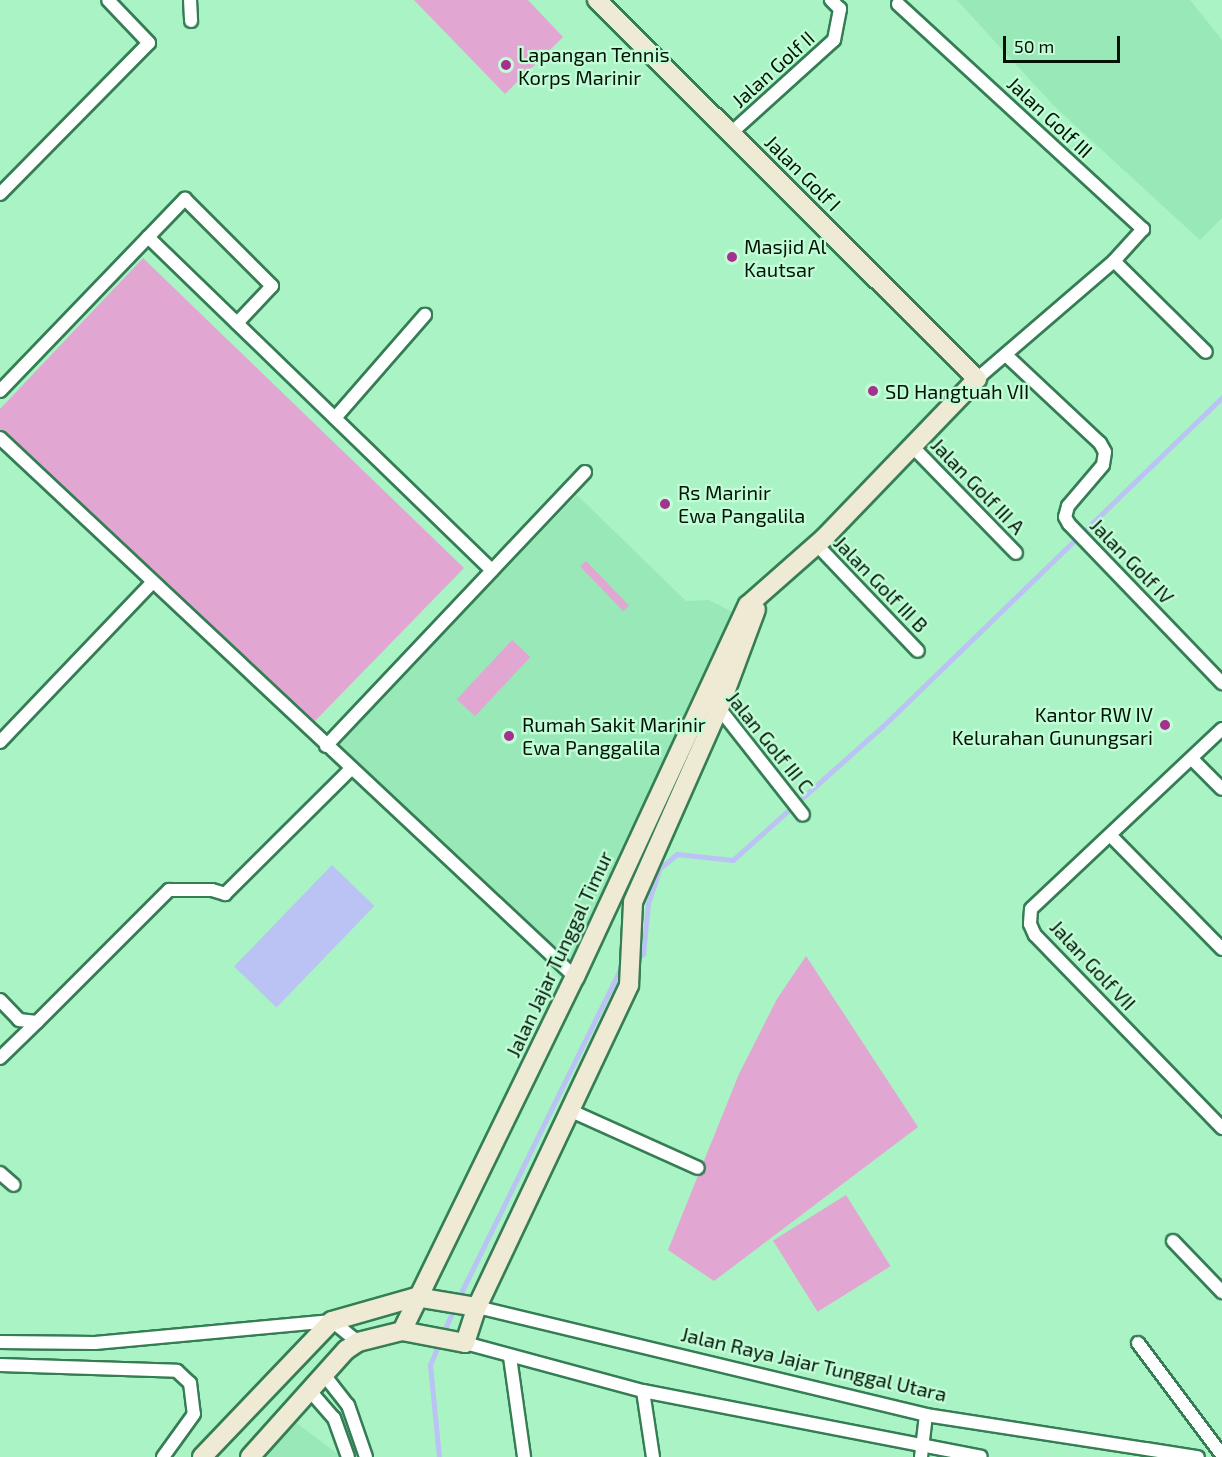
<!DOCTYPE html>
<html>
<head>
<meta charset="utf-8">
<style>
	body { margin:0 }
	#map { position:relative; width:1222px; height:1457px; overflow:hidden; background:#a9f3c5; font-family:"Exo 2",sans-serif }
	div>[style] { position:absolute }
	.built>* { inset:0; background:#98e9b7 }
	.green>* { inset:0; background:#e2a6d2; transform-origin:0 0 }
	.water>* { inset:0; background:#bac3f3; transform-origin:0 0 }
	.stream>* { height:4.5px; margin:-2.25px; padding:0 2.25px; transform-origin:2.25px; border-radius:2.25px; background:#bac3f3 }
	.roads { filter:drop-shadow(2px 0 #357d55) drop-shadow(-2px 0 #357d55) drop-shadow(0 2px #357d55) drop-shadow(0 -2px #357d55) }
	.minor>* { height:12px; margin:-6px; padding:0 6px; transform-origin:6px; border-radius:6px; background:#fff }
	.secondary>* { height:18px; margin:-9px; padding:0 9px; transform-origin:9px; border-radius:9px; background:#efead4 }
	.dots>* { width:16px; height:16px; translate:-50% -50%; box-sizing:border-box; border:3px solid #c3fdd8; border-radius:50% }
	span { translate:-50% -50%; white-space:nowrap; text-align:center; line-height:1.15; -webkit-text-stroke:4.5px #c3fdd8; paint-order:stroke }
	.poi-label { font-size:20px; color:#001405 }
	.left { translate:0 -50%; text-align:left }
	.right { translate:-100% -50%; text-align:right }
	.street-label { font-size:20px; color:#001405 }
	.scale { position:absolute; left:1003px; top:36px; width:117px; height:27px; box-sizing:border-box; border:3px solid #001405; border-top:0; padding-left:8px; font-size:18px; line-height:21px; white-space:nowrap; color:#001405; -webkit-text-stroke:4px #c3fdd8; paint-order:stroke }
</style>
</head>
<body>
<div id="map">
	<div class="built">
		<i style="clip-path:polygon(957px 0,1190px 0,1222px 40px,1222px 218px,1200px 240px,1054px 106px)"></i>
		<i style="clip-path:polygon(577px 495px,686px 601px,709px 600px,733px 612px,567px 971px,326px 753px)"></i>
		<i style="clip-path:polygon(294px 1421px,339px 1455px,340px 1457px,264px 1457px)"></i>
	</div>
	<div class="green">
		<i style="clip-path:polygon(414px 0,528px 0,563px 37px,505px 94px)"></i>
		<i style="clip-path:polygon(143px 258px,464px 568px,314px 722px,0 430px,0 409px)"></i>
		<i style="left:586px;top:561px;width:62px;height:8px;rotate:46deg"></i>
		<i style="left:512px;top:640px;width:25px;height:81px;rotate:43deg"></i>
		<i style="clip-path:polygon(806px 956px,918px 1127px,714px 1281px,668px 1250px,739px 1074px,777px 999px)"></i>
		<i style="left:846px;top:1195px;width:84px;height:86px;rotate:58deg"></i>
	</div>
	<div class="water">
		<i style="left:332px;top:865px;width:59px;height:141px;rotate:44deg"></i>
	</div>
	<div class="stream">
		<i style="left:635px;top:958px;width:9px;rotate:-27deg"></i>
		<i style="left:643px;top:954px;width:50px;rotate:-84.3deg"></i>
		<i style="left:648px;top:904px;width:38px;rotate:-72deg"></i>
		<i style="left:660px;top:868px;width:22px;rotate:-39deg"></i>
		<i style="left:677px;top:854px;width:56px;rotate:6.1deg"></i>
		<i style="left:733px;top:860px;width:200px;rotate:-41.8deg"></i>
		<i style="left:882px;top:727px;width:474px;rotate:-44.1deg"></i>
		<i style="left:457px;top:1301px;width:378px;rotate:-63.8deg"></i>
		<i style="left:443px;top:1334px;width:28px;rotate:-67deg"></i>
		<i style="left:439px;top:1457px;width:92px;rotate:-95.6deg"></i>
		<i style="left:430px;top:1365px;width:25px;rotate:-67deg"></i>
	</div>
	<div class="roads">
		<div class="minor">
			<i style="left:190px;top:0;width:21px;rotate:87deg"></i>
			<i style="left:898px;top:4px;width:333px;rotate:42.6deg"></i>
			<i style="left:1143px;top:229px;width:43px;rotate:132.2deg"></i>
			<i style="left:1114px;top:261px;width:181px;rotate:139.3deg"></i>
			<i style="left:731px;top:133px;width:139px;rotate:-42.1deg"></i>
			<i style="left:834px;top:40px;width:32px;rotate:-79deg"></i>
			<i style="left:840px;top:9px;width:13px;rotate:-135deg"></i>
			<i style="left:0;top:194px;width:212px;rotate:-45.4deg"></i>
			<i style="left:149px;top:43px;width:59px;rotate:-133.6deg"></i>
			<i style="left:148px;top:237px;width:479px;rotate:44.1deg"></i>
			<i style="left:1114px;top:261px;width:129px;rotate:44.7deg"></i>
			<i style="left:1007px;top:356px;width:127px;rotate:43.1deg"></i>
			<i style="left:1100px;top:443px;width:10px;rotate:61deg"></i>
			<i style="left:1105px;top:452px;width:13px;rotate:99deg"></i>
			<i style="left:1103px;top:465px;width:54px;rotate:130.5deg"></i>
			<i style="left:1068px;top:506px;width:11px;rotate:105deg"></i>
			<i style="left:1065px;top:517px;width:8px;rotate:60deg"></i>
			<i style="left:1069px;top:524px;width:221px;rotate:46.1deg"></i>
			<i style="left:0;top:391px;width:267px;rotate:-46.1deg"></i>
			<i style="left:185px;top:199px;width:123px;rotate:45deg"></i>
			<i style="left:272px;top:286px;width:51px;rotate:133.4deg"></i>
			<i style="left:335px;top:418px;width:137px;rotate:-48.9deg"></i>
			<i style="left:0;top:438px;width:788px;rotate:43.15deg"></i>
			<i style="left:912px;top:446px;width:149px;rotate:45.8deg"></i>
			<i style="left:817px;top:545px;width:146px;rotate:46.4deg"></i>
			<i style="left:715px;top:703px;width:142px;rotate:51.8deg"></i>
			<i style="left:1222px;top:729px;width:262px;rotate:136.7deg"></i>
			<i style="left:1031px;top:909px;width:15px;rotate:94deg"></i>
			<i style="left:1030px;top:924px;width:12px;rotate:66deg"></i>
			<i style="left:1035px;top:935px;width:269px;rotate:45.9deg"></i>
			<i style="left:0;top:742px;width:221px;rotate:-46.3deg"></i>
			<i style="left:326px;top:746px;width:377px;rotate:-46.6deg"></i>
			<i style="left:1192px;top:759px;width:42px;rotate:45deg"></i>
			<i style="left:1110px;top:835px;width:160px;rotate:45.5deg"></i>
			<i style="left:0;top:1000px;width:28px;rotate:46deg"></i>
			<i style="left:19px;top:1020px;width:18px;rotate:6deg"></i>
			<i style="left:37px;top:1022px;width:187px;rotate:-45deg"></i>
			<i style="left:169px;top:890px;width:43px"></i>
			<i style="left:212px;top:890px;width:14px;rotate:17deg"></i>
			<i style="left:225px;top:894px;width:177px;rotate:-44.8deg"></i>
			<i style="left:0;top:1058px;width:52px;rotate:-44.2deg"></i>
			<i style="left:569px;top:1110px;width:141px;rotate:24.2deg"></i>
			<i style="left:0;top:1173px;width:18px;rotate:41deg"></i>
			<i style="left:1173px;top:1241px;width:71px;rotate:46.1deg"></i>
			<i style="left:477px;top:1307px;width:462px;rotate:13.5deg"></i>
			<i style="left:926px;top:1415px;width:275px;rotate:8.8deg"></i>
			<i style="left:0;top:1342px;width:95px;rotate:0.6deg"></i>
			<i style="left:95px;top:1343px;width:238px;rotate:-5.3deg"></i>
			<i style="left:332px;top:1321px;width:33px;rotate:39deg"></i>
			<i style="left:465px;top:1343px;width:184px;rotate:15.1deg"></i>
			<i style="left:643px;top:1391px;width:344px;rotate:11deg"></i>
			<i style="left:1138px;top:1343px;width:140px;rotate:53.1deg"></i>
			<i style="left:510px;top:1357px;width:101px;rotate:82deg"></i>
			<i style="left:0;top:1365px;width:177px;rotate:1.9deg"></i>
			<i style="left:177px;top:1371px;width:18px;rotate:43deg"></i>
			<i style="left:190px;top:1383px;width:31px;rotate:83deg"></i>
			<i style="left:194px;top:1414px;width:53px;rotate:125.8deg"></i>
			<i style="left:325px;top:1376px;width:37px;rotate:52deg"></i>
			<i style="left:348px;top:1405px;width:55px;rotate:70.9deg"></i>
			<i style="left:643px;top:1391px;width:67px;rotate:81.4deg"></i>
			<i style="left:311px;top:1392px;width:35px;rotate:49deg"></i>
			<i style="left:334px;top:1418px;width:41px;rotate:70.3deg"></i>
			<i style="left:921px;top:1457px;width:42px;rotate:-83.2deg"></i>
		</div>
		<div class="secondary">
			<i style="left:402px;top:1331px;width:394px;rotate:-64deg"></i>
			<i style="left:575px;top:977px;width:410px;rotate:-65.1deg"></i>
			<i style="left:748px;top:605px;width:103px;rotate:-41.4deg"></i>
			<i style="left:825px;top:537px;width:219px;rotate:-46.1deg"></i>
			<i style="left:977px;top:379px;width:537px;rotate:-135.08deg"></i>
			<i style="left:202px;top:1457px;width:188px;rotate:-46.3deg"></i>
			<i style="left:332px;top:1321px;width:87px;rotate:-15.9deg"></i>
			<i style="left:416px;top:1297px;width:62px;rotate:9.3deg"></i>
			<i style="left:250px;top:1457px;width:144px;rotate:-48.1deg"></i>
			<i style="left:346px;top:1350px;width:14px;rotate:-34deg"></i>
			<i style="left:358px;top:1342px;width:45px;rotate:-14deg"></i>
			<i style="left:402px;top:1331px;width:64px;rotate:10.8deg"></i>
			<i style="left:465px;top:1343px;width:38px;rotate:-72deg"></i>
			<i style="left:477px;top:1307px;width:356px;rotate:-64.7deg"></i>
			<i style="left:629px;top:985px;width:83px;rotate:-87.2deg"></i>
			<i style="left:633px;top:902px;width:214px;rotate:-66.1deg"></i>
			<i style="left:720px;top:706px;width:103px;rotate:-69.6deg"></i>
		</div>
	</div>
	<div class="dots">
		<i style="left:506px;top:65px;background:#a3318d"></i>
		<i style="left:732px;top:257px;background:#a3318d"></i>
		<i style="left:873px;top:391px;background:#a3318d"></i>
		<i style="left:665px;top:504px;background:#a3318d"></i>
		<i style="left:1165px;top:725px;background:#a3318d"></i>
		<i style="left:509px;top:736px;background:#a3318d"></i>
	</div>
	<div class="poi-label">
		<span class="left" style="left:518px;top:66px">Lapangan Tennis<br>Korps Marinir</span>
		<span class="left" style="left:744px;top:258px">Masjid Al<br>Kautsar</span>
		<span class="left" style="left:885px;top:391px">SD Hangtuah VII</span>
		<span class="left" style="left:678px;top:504px">Rs Marinir<br>Ewa Pangalila</span>
		<span class="right" style="left:1153px;top:726px">Kantor RW IV<br>Kelurahan Gunungsari</span>
		<span class="left" style="left:522px;top:736px">Rumah Sakit Marinir<br>Ewa Panggalila</span>
	</div>
	<div class="street-label">
		<span style="left:773px;top:69px;rotate:-42deg">Jalan Golf II</span>
		<span style="left:1050px;top:117px;rotate:43deg">Jalan Golf III</span>
		<span style="left:803px;top:173px;rotate:45deg">Jalan Golf I</span>
		<span style="left:978px;top:486px;rotate:46deg">Jalan Golf III A</span>
		<span style="left:1132px;top:561px;rotate:46deg">Jalan Golf IV</span>
		<span style="left:881px;top:584px;rotate:46deg">Jalan Golf III B</span>
		<span style="left:770px;top:742px;rotate:51deg">Jalan Golf III C</span>
		<span style="left:559px;top:954px;rotate:-65deg">Jalan Jajar Tunggal Timur</span>
		<span style="left:1093px;top:965px;rotate:47deg">Jalan Golf VII</span>
		<span style="left:814px;top:1364px;rotate:13deg">Jalan Raya Jajar Tunggal Utara</span>
	</div>
	<div class="scale">50 m</div>
</div>
</body>
</html>
